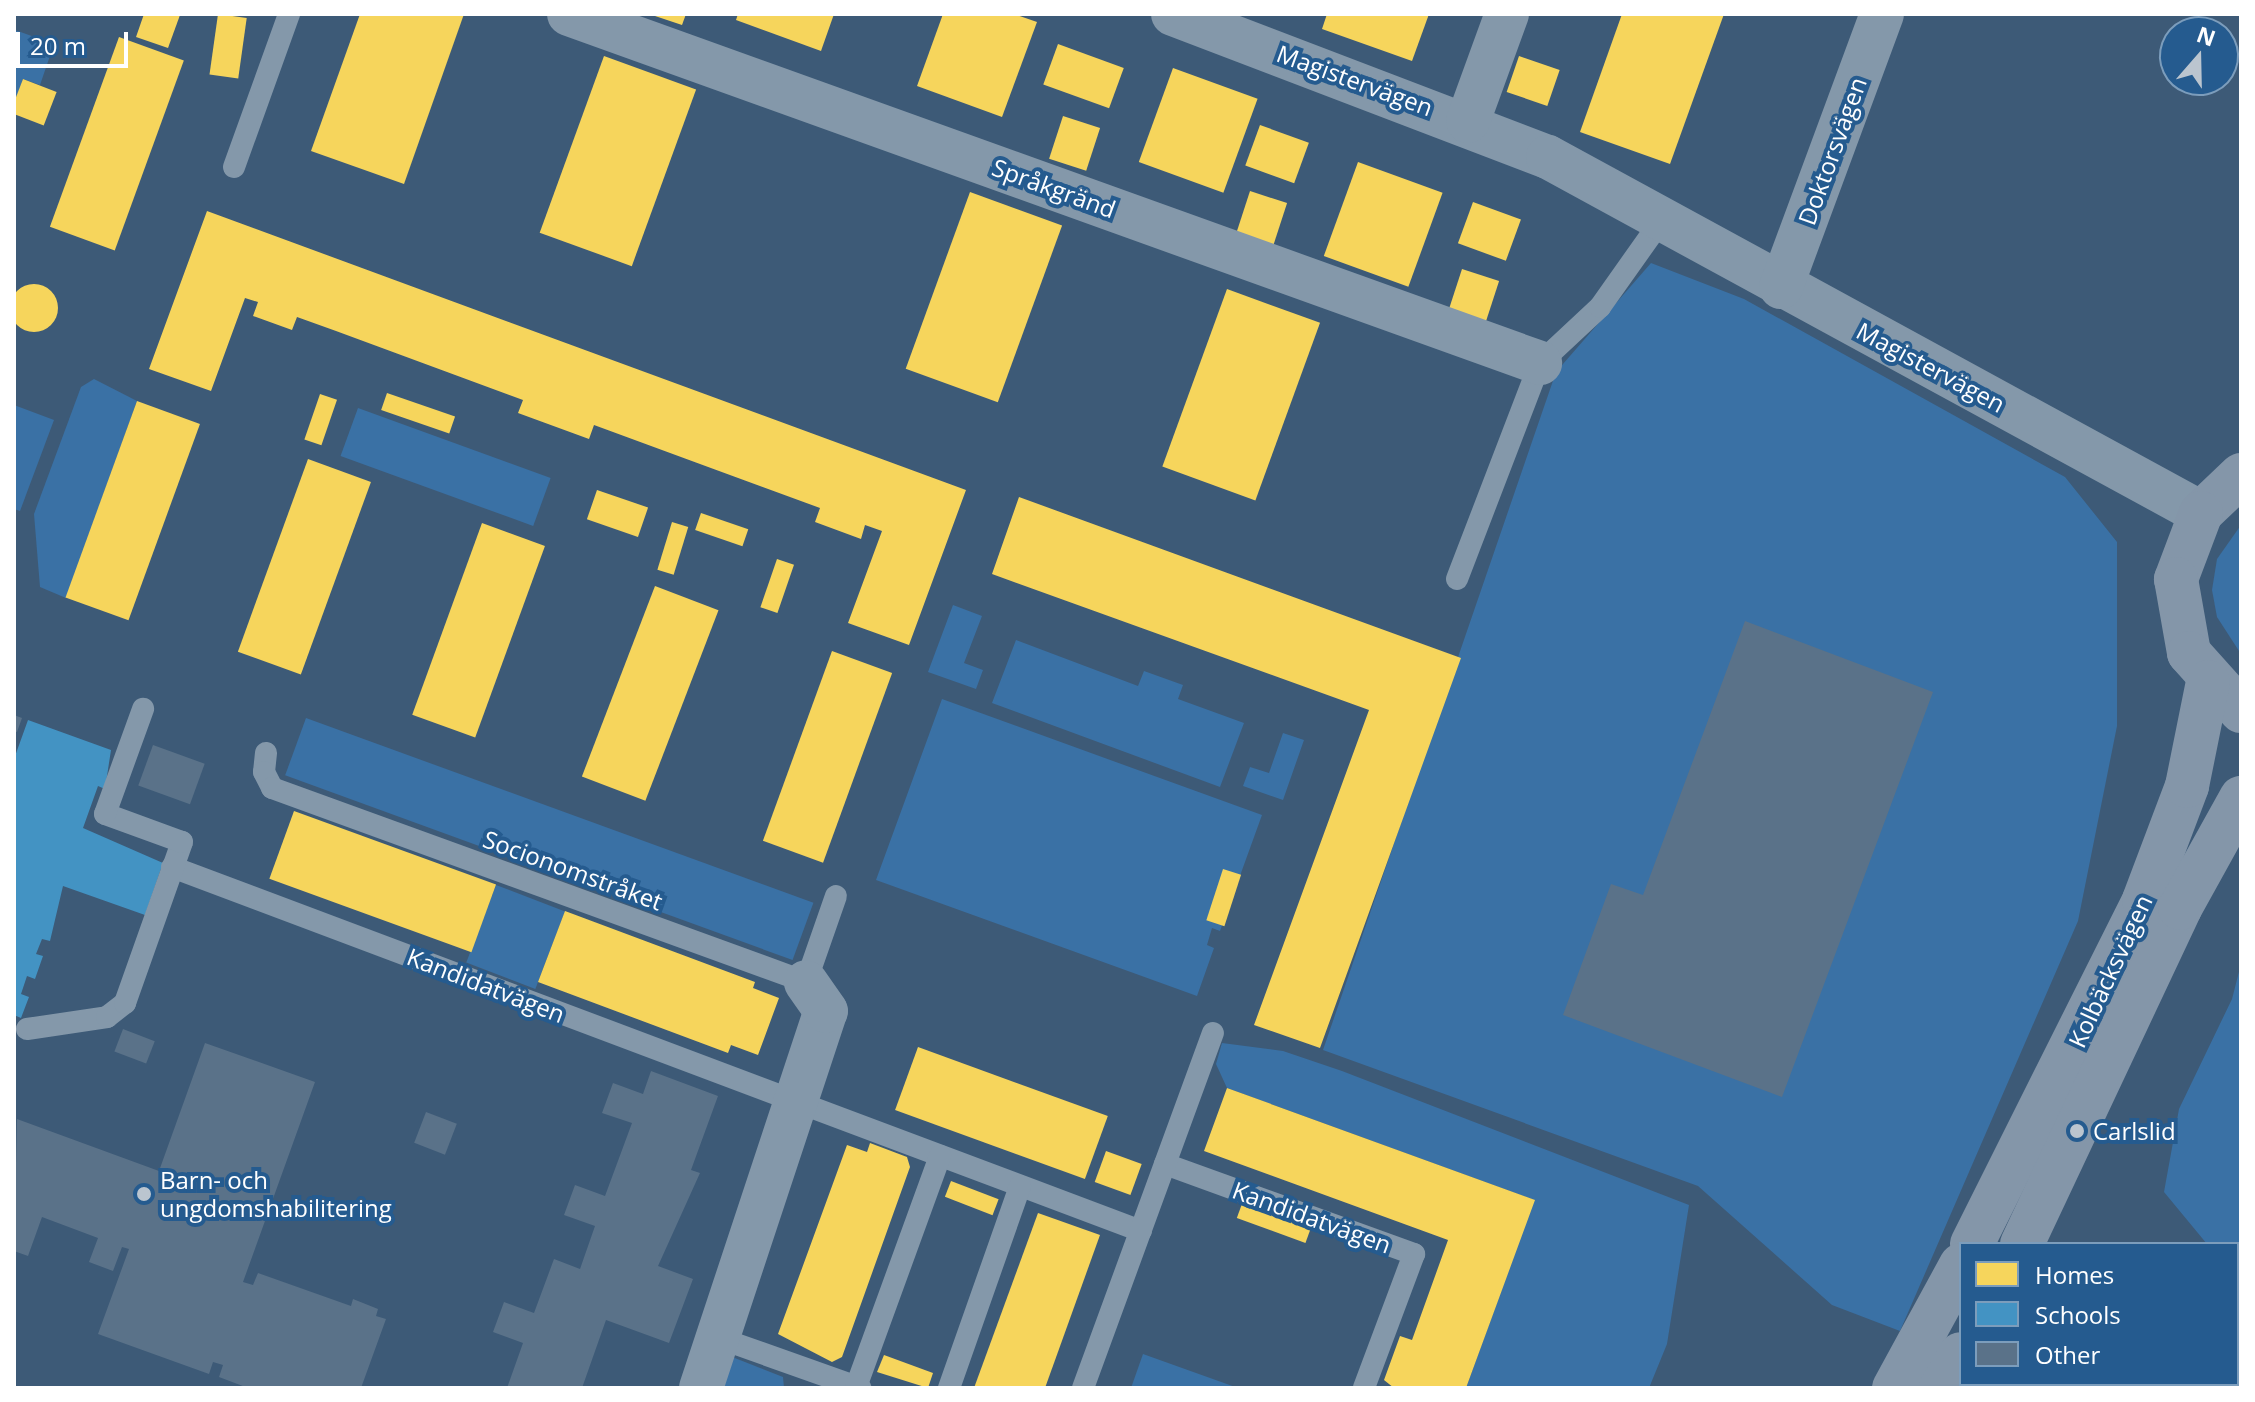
<!DOCTYPE html>
<html>
<head>
<meta charset="utf-8">
<style>
	body { margin:0 }
	#map { position:relative; width:2255px; height:1402px; overflow:hidden; background:#3d5a77; font-family:"Open Sans",sans-serif }
	div>[style] { position:absolute }
	.green>* { inset:0; background:#3a71a5; transform-origin:0 0 }
	.homes>* { inset:0; background:#f6d55c; transform-origin:0 0 }
	.round { border-radius:50% }
	.schools>* { inset:0; background:#4393c3 }
	.building>* { inset:0; background:#5a7289; transform-origin:0 0 }
	.lane>* { height:22px; margin:-11px; padding:0 11px; transform-origin:11px; border-radius:11px; background:#8498aa }
	.street>* { height:44px; margin:-22px; padding:0 22px; transform-origin:22px; border-radius:22px; background:#8498aa }
	.highway>* { height:44px; margin:-22px; padding:0 22px; transform-origin:22px; border-radius:22px; background:#8496a9 }
	.dots>* { width:22px; height:22px; translate:-50% -50%; box-sizing:border-box; border:4px solid #255b8f; border-radius:50% }
	span { translate:-50% -50%; white-space:nowrap; text-align:center; line-height:1.15; -webkit-text-stroke:8px #255b8f; paint-order:stroke }
	.street-label { font-size:24px; color:#fff }
	.poi-label { font-size:24px; color:#fff }
	.left { translate:0 -50%; text-align:left }
	.frame { position:absolute; inset:0; border:16px solid #fff; pointer-events:none }
	.legend { position:absolute; left:1959px; top:1242px; width:280px; height:144px; box-sizing:border-box; background:#255b8f; border:2px solid #7c9dbc; margin:0; padding:10px 14px; list-style:none; font-size:24px; color:#fff }
	.legend li { display:flex; align-items:center; gap:16px; height:40px }
	.legend b { width:40px; border:2px solid #7c9dbc }
	.north { position:absolute; left:2159px; top:16px; width:80px; height:80px; box-sizing:border-box; background:#255b8f; border:2px solid #7c9dbc; border-radius:50%; rotate:20deg; font-size:22px; font-weight:700; line-height:32px; text-align:center; color:#fff }
	.north::after { content:''; display:block; margin:auto; width:28px; height:36px; background:#bbc5cf; clip-path:polygon(50% 0,100% 100%,50% 72%,0 100%) }
	.scale { position:absolute; left:16px; top:32px; width:112px; height:36px; box-sizing:border-box; border:4px solid #fff; border-top:0; padding-left:10px; font-size:24px; line-height:28px; white-space:nowrap; color:#fff; -webkit-text-stroke:6px #255b8f; paint-order:stroke }
</style>
</head>
<body>
<div id="map">
	<div class="green">
		<i style="clip-path:polygon(15px 30px,54px 44px,40px 85px,23px 79px,14px 104px)"></i>
		<i style="clip-path:polygon(1651px 263px,1744px 299px,2065px 477px,2117px 542px,2117px 726px,2078px 921px,1900px 1331px,1832px 1305px,1698px 1186px,1323px 1050px,1556px 372px)"></i>
		<i style="clip-path:polygon(94px 379px,137px 401px,66px 598px,40px 587px,34px 514px,81px 387px)"></i>
		<i style="clip-path:polygon(14px 405px,54px 420px,20px 511px,14px 509px)"></i>
		<i style="left:358px;top:408px;width:205px;height:51px;rotate:20deg"></i>
		<i style="clip-path:polygon(2241px 525px,2241px 654px,2217px 617px,2212px 590px,2217px 559px)"></i>
		<i style="clip-path:polygon(953px 605px,982px 616px,964px 663px,983px 670px,976px 689px,928px 672px)"></i>
		<i style="clip-path:polygon(1016px 640px,1138px 686px,1144px 671px,1183px 685px,1178px 699px,1244px 723px,1220px 787px,992px 703px)"></i>
		<i style="clip-path:polygon(942px 699px,1262px 815px,1220px 931px,1212px 928px,1207px 945px,1214px 948px,1197px 996px,876px 880px)"></i>
		<i style="left:306px;top:718px;width:540px;height:61px;rotate:20deg"></i>
		<i style="clip-path:polygon(1283px 733px,1304px 740px,1283px 800px,1243px 786px,1250px 767px,1269px 773px)"></i>
		<i style="left:496px;top:885px;width:74px;height:83px;rotate:21deg"></i>
		<i style="clip-path:polygon(2241px 964px,2241px 1273px,2237px 1244px,2207px 1244px,2164px 1192px,2179px 1109px,2232px 999px)"></i>
		<i style="clip-path:polygon(1222px 1043px,1283px 1051px,1342px 1071px,1689px 1205px,1667px 1344px,1649px 1388px,1466px 1388px,1534px 1200px,1227px 1088px,1216px 1064px)"></i>
		<i style="clip-path:polygon(722px 1353px,783px 1377px,784px 1388px,710px 1388px)"></i>
		<i style="clip-path:polygon(1143px 1354px,1238px 1388px,1131px 1388px)"></i>
		<i style="clip-path:polygon(2146px 1384px,2227px 1384px,2132px 1388px)"></i>
	</div>
	<div class="homes">
		<i style="clip-path:polygon(144px 14px,180px 15px,168px 48px,136px 37px)"></i>
		<i style="left:218px;top:14px;width:29px;height:61px;rotate:8deg"></i>
		<i style="clip-path:polygon(360px 14px,464px 14px,404px 184px,311px 151px)"></i>
		<i style="clip-path:polygon(649px 14px,686px 14px,682px 25px)"></i>
		<i style="clip-path:polygon(738px 14px,834px 14px,821px 51px,736px 20px)"></i>
		<i style="clip-path:polygon(943px 14px,1014px 14px,1037px 22px,1002px 117px,917px 86px)"></i>
		<i style="clip-path:polygon(1327px 14px,1429px 14px,1412px 61px,1322px 29px)"></i>
		<i style="clip-path:polygon(1622px 14px,1724px 14px,1670px 164px,1580px 132px)"></i>
		<i style="left:119px;top:37px;width:69px;height:202px;rotate:20deg"></i>
		<i style="left:1058px;top:44px;width:70px;height:43px;rotate:20deg"></i>
		<i style="left:604px;top:56px;width:98px;height:188px;rotate:20deg"></i>
		<i style="left:1519px;top:56px;width:43px;height:38px;rotate:19deg"></i>
		<i style="left:1173px;top:68px;width:90px;height:100px;rotate:20deg"></i>
		<i style="left:23px;top:79px;width:36px;height:36px;rotate:21deg"></i>
		<i style="left:1063px;top:116px;width:39px;height:45px;rotate:18deg"></i>
		<i style="left:1260px;top:125px;width:52px;height:43px;rotate:20deg"></i>
		<i style="left:1358px;top:162px;width:90px;height:100px;rotate:20deg"></i>
		<i style="left:1250px;top:191px;width:39px;height:46px;rotate:18deg"></i>
		<i style="left:970px;top:192px;width:98px;height:188px;rotate:20deg"></i>
		<i style="left:1473px;top:202px;width:51px;height:44px;rotate:20deg"></i>
		<i style="clip-path:polygon(207px 211px,966px 490px,909px 645px,848px 623px,882px 531px,865px 525px,861px 539px,815px 522px,820px 508px,700px 464px,594px 425px,589px 439px,518px 413px,523px 400px,336px 331px,297px 317px,292px 330px,253px 316px,258px 302px,245px 298px,211px 391px,149px 369px)"></i>
		<i style="left:1462px;top:269px;width:39px;height:45px;rotate:18deg"></i>
		<i class="round" style="left:10px;top:284px;width:48px;height:48px"></i>
		<i style="left:1227px;top:289px;width:99px;height:189px;rotate:20deg"></i>
		<i style="left:387px;top:393px;width:72px;height:18px;rotate:19deg"></i>
		<i style="left:320px;top:394px;width:18px;height:48px;rotate:19deg"></i>
		<i style="left:137px;top:401px;width:67px;height:209px;rotate:20deg"></i>
		<i style="left:308px;top:459px;width:67px;height:205px;rotate:20deg"></i>
		<i style="left:597px;top:490px;width:54px;height:31px;rotate:19deg"></i>
		<i style="clip-path:polygon(1019px 497px,1461px 658px,1320px 1048px,1254px 1025px,1369px 710px,992px 574px)"></i>
		<i style="left:701px;top:513px;width:50px;height:18px;rotate:19deg"></i>
		<i style="left:672px;top:522px;width:17px;height:50px;rotate:17deg"></i>
		<i style="left:482px;top:523px;width:67px;height:204px;rotate:20deg"></i>
		<i style="left:777px;top:559px;width:18px;height:51px;rotate:19deg"></i>
		<i style="left:655px;top:586px;width:68px;height:204px;rotate:21deg"></i>
		<i style="left:832px;top:651px;width:64px;height:202px;rotate:20deg"></i>
		<i style="left:294px;top:811px;width:215px;height:72px;rotate:20deg"></i>
		<i style="left:1223px;top:869px;width:19px;height:54px;rotate:18deg"></i>
		<i style="clip-path:polygon(565px 911px,755px 982px,753px 988px,779px 998px,758px 1055px,731px 1045px,728px 1053px,538px 982px)"></i>
		<i style="left:918px;top:1047px;width:202px;height:67px;rotate:20deg"></i>
		<i style="clip-path:polygon(1227px 1088px,1535px 1200px,1466px 1388px,1394px 1388px,1384px 1380px,1400px 1336px,1412px 1340px,1448px 1240px,1204px 1151px)"></i>
		<i style="clip-path:polygon(870px 1143px,907px 1157px,910px 1167px,842px 1357px,832px 1362px,778px 1334px,847px 1145px,867px 1152px)"></i>
		<i style="left:1106px;top:1151px;width:38px;height:33px;rotate:20deg"></i>
		<i style="left:951px;top:1181px;width:51px;height:17px;rotate:21deg"></i>
		<i style="left:1243px;top:1201px;width:73px;height:18px;rotate:20deg"></i>
		<i style="clip-path:polygon(1038px 1213px,1100px 1235px,1045px 1388px,974px 1388px)"></i>
		<i style="clip-path:polygon(884px 1355px,933px 1373px,928px 1388px,877px 1372px)"></i>
	</div>
	<div class="schools">
		<i style="clip-path:polygon(28px 720px,111px 750px,105px 789px,98px 786px,83px 828px,163px 863px,145px 915px,63px 886px,50px 941px,42px 939px,36px 954px,43px 956px,35px 979px,27px 976px,21px 994px,29px 997px,21px 1018px,14px 1015px,14px 759px)"></i>
	</div>
	<div class="building">
		<i style="clip-path:polygon(1745px 621px,1933px 692px,1782px 1097px,1563px 1015px,1611px 884px,1643px 895px)"></i>
		<i style="clip-path:polygon(14px 715px,22px 718px,17px 732px,14px 731px)"></i>
		<i style="left:153px;top:745px;width:55px;height:43px;rotate:20deg"></i>
		<i style="left:123px;top:1029px;width:34px;height:24px;rotate:21deg"></i>
		<i style="clip-path:polygon(205px 1043px,315px 1082px,243px 1282px,253px 1285px,258px 1273px,351px 1306px,353px 1299px,378px 1309px,376px 1316px,386px 1319px,361px 1388px,248px 1388px,219px 1377px,223px 1365px,213px 1362px,209px 1374px,98px 1334px,129px 1249px,122px 1247px,113px 1271px,89px 1262px,98px 1238px,42px 1217px,28px 1256px,14px 1251px,17px 1119px,159px 1171px)"></i>
		<i style="clip-path:polygon(651px 1071px,718px 1096px,691px 1170px,700px 1173px,658px 1266px,693px 1279px,669px 1343px,606px 1320px,582px 1388px,507px 1388px,523px 1343px,493px 1332px,504px 1302px,534px 1313px,554px 1259px,580px 1269px,595px 1226px,564px 1215px,575px 1185px,605px 1196px,632px 1123px,602px 1113px,613px 1083px,643px 1094px)"></i>
		<i style="left:426px;top:1112px;width:33px;height:33px;rotate:21deg"></i>
	</div>
	<div class="lane">
		<i style="left:234px;top:167px;width:163px;rotate:-70.2deg"></i>
		<i style="left:1457px;top:579px;width:231px;rotate:-69deg"></i>
		<i style="left:1540px;top:363px;width:82px;rotate:-43deg"></i>
		<i style="left:1600px;top:307px;width:105px;rotate:-54.7deg"></i>
		<i style="left:266px;top:753px;width:19px;rotate:96deg"></i>
		<i style="left:264px;top:772px;width:18px;rotate:63deg"></i>
		<i style="left:272px;top:788px;width:568px;rotate:19.97deg"></i>
		<i style="left:806px;top:982px;width:91px;rotate:-70.8deg"></i>
		<i style="left:172px;top:867px;width:1035px;rotate:20.59deg"></i>
		<i style="left:27px;top:1029px;width:81px;rotate:-8.5deg"></i>
		<i style="left:107px;top:1017px;width:23px;rotate:-38deg"></i>
		<i style="left:125px;top:1003px;width:171px;rotate:-70.5deg"></i>
		<i style="left:182px;top:842px;width:82px;rotate:-160deg"></i>
		<i style="left:105px;top:814px;width:112px;rotate:-70.1deg"></i>
		<i style="left:1165px;top:1164px;width:265px;rotate:19.9deg"></i>
		<i style="left:1414px;top:1254px;width:143px;rotate:110.5deg"></i>
		<i style="left:719px;top:1338px;width:150px;rotate:19.5deg"></i>
		<i style="left:856px;top:1387px;width:246px;rotate:-70deg"></i>
		<i style="left:949px;top:1388px;width:214px;rotate:-70.6deg"></i>
		<i style="left:1083px;top:1388px;width:378px;rotate:-69.9deg"></i>
	</div>
	<div class="street">
		<i style="left:569px;top:14px;width:1032px;rotate:19.77deg"></i>
		<i style="left:1173px;top:14px;width:401px;rotate:20.9deg"></i>
		<i style="left:1548px;top:157px;width:744px;rotate:28.6deg"></i>
		<i style="left:1468px;top:121px;width:114px;rotate:-70deg"></i>
		<i style="left:1781px;top:287px;width:291px;rotate:-69.7deg"></i>
		<i style="left:701px;top:1388px;width:397px;rotate:-71.7deg"></i>
		<i style="left:826px;top:1011px;width:35px;rotate:-125deg"></i>
	</div>
	<div class="highway">
		<i style="left:2241px;top:475px;width:55px;rotate:136.5deg"></i>
		<i style="left:2201px;top:513px;width:71px;rotate:110.7deg"></i>
		<i style="left:2176px;top:579px;width:75px;rotate:80deg"></i>
		<i style="left:2189px;top:653px;width:78px;rotate:48.1deg"></i>
		<i style="left:1972px;top:1244px;width:385px;rotate:-63.4deg"></i>
		<i style="left:2144px;top:900px;width:122px;rotate:-69.3deg"></i>
		<i style="left:2187px;top:786px;width:106px;rotate:-78.6deg"></i>
		<i style="left:2022px;top:1244px;width:371px;rotate:-64.8deg"></i>
		<i style="left:2180px;top:908px;width:126px;rotate:-61deg"></i>
		<i style="left:1894px;top:1388px;width:140px;rotate:-61.4deg"></i>
		<i style="left:1941px;top:1388px;width:39px;rotate:-60deg"></i>
	</div>
	<div class="dots">
		<i style="left:2077px;top:1131px;background:#bbc5cf"></i>
		<i style="left:144px;top:1194px;background:#bbc5cf"></i>
	</div>
	<div class="street-label">
		<span style="left:1355px;top:80px;rotate:20deg">Magistervägen</span>
		<span style="left:1832px;top:151px;rotate:-70deg">Doktorsvägen</span>
		<span style="left:1054px;top:188px;rotate:20deg">Språkgränd</span>
		<span style="left:1931px;top:367px;rotate:28deg">Magistervägen</span>
		<span style="left:573px;top:870px;rotate:20deg">Socionomstråket</span>
		<span style="left:2110px;top:971px;rotate:-65deg">Kolbäcksvägen</span>
		<span style="left:486px;top:985px;rotate:21deg">Kandidatvägen</span>
		<span style="left:1312px;top:1217px;rotate:20deg">Kandidatvägen</span>
	</div>
	<div class="poi-label">
		<span class="left" style="left:2093px;top:1131px">Carlslid</span>
		<span class="left" style="left:160px;top:1194px">Barn- och<br>ungdomshabilitering</span>
	</div>
	<div class="frame"></div>
	<ul class="legend">
	<li><b style="height:22px;background:#f6d55c"></b>Homes</li>
	<li><b style="height:22px;background:#4393c3"></b>Schools</li>
	<li><b style="height:22px;background:#5a7289"></b>Other</li>
	</ul>
	<div class="north">N</div>
	<div class="scale">20 m</div>
</div>
</body>
</html>
